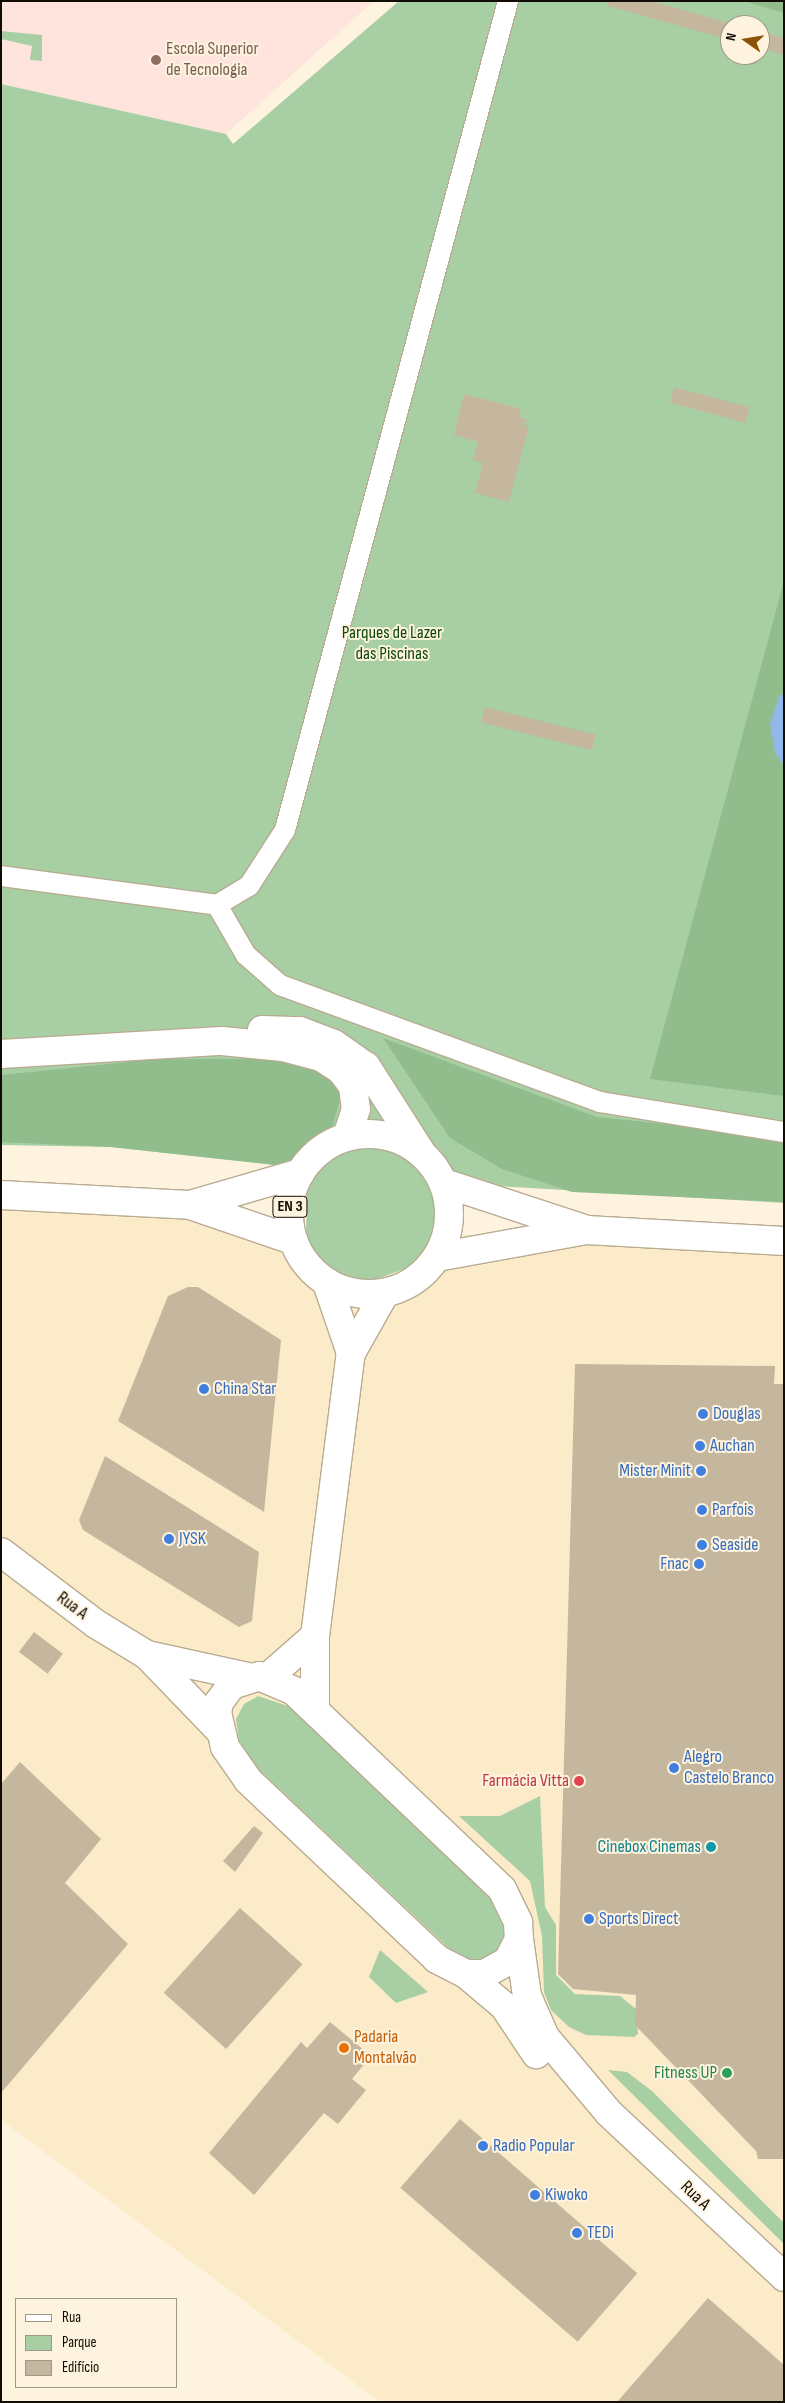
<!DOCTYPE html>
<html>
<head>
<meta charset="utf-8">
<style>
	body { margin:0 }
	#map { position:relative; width:785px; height:2403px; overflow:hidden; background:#fef3de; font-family:"Sofia Sans Condensed",sans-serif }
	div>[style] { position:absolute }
	.built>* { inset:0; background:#fcebc9 }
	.education>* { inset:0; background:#fee4dc }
	.green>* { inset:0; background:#a8cfa4 }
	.forest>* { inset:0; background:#91bc8c }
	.water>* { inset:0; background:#90b8e8 }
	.building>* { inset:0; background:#c4b79e; transform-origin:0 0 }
	.roads { filter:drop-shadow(1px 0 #b8ab91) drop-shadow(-1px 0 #b8ab91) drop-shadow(0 1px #b8ab91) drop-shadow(0 -1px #b8ab91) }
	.street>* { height:20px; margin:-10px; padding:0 10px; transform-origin:10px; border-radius:10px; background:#fff }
	.secondary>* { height:28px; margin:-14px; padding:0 14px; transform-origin:14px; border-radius:14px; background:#fff }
	.primary>* { height:28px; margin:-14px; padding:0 14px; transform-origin:14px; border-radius:14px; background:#fff }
	.primary>.ring { margin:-14px; padding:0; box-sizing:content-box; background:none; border:28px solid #fff; border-radius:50% }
	.dots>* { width:14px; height:14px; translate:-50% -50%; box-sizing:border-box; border:2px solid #fef3de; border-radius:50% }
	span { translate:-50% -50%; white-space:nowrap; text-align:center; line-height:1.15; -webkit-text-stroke:4px #fef3de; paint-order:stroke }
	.shield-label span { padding:1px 4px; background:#fef3de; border:1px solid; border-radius:4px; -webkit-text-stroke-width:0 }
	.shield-label { font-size:16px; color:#110d05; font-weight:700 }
	.education-label { font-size:18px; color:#785e54 }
	.left { translate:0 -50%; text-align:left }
	.park-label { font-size:18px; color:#0c4907 }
	.shop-label { font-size:18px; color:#366cbe }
	.right { translate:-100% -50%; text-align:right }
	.street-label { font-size:18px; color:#110d05 }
	.health-label { font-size:18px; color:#be3a42 }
	.culture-label { font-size:18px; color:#0d838f }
	.food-label { font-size:18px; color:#c56008 }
	.leisure-label { font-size:18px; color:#27864d }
	.frame { position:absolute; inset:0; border:2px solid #110d05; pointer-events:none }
	.legend { position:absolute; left:15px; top:2298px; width:162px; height:90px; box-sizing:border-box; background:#fef3de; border:1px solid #9f9787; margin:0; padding:6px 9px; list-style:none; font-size:15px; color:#110d05 }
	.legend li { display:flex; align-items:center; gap:10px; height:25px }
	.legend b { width:25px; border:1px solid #9f9787 }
	.north { position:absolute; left:720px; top:15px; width:50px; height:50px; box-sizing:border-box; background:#fef3de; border:1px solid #9f9787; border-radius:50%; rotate:283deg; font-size:14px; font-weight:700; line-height:20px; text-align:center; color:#110d05 }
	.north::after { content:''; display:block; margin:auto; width:18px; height:22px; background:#8b5208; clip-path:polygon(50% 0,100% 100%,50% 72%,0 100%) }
</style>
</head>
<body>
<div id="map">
	<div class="built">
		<i style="clip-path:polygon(1px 1205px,784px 1255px,784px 2402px,380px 2402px,1px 2120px)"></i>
	</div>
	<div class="education">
		<i style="clip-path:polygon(1px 1px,374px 1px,226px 134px,1px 84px)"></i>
	</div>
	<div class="green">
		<i style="clip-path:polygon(evenodd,399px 1px,784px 1px,784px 1203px,430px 1182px,437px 1207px,435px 1230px,426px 1251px,412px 1266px,372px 1281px,351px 1278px,331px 1269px,316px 1254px,306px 1234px,307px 1192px,319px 1170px,111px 1147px,1px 1145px,1px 84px,226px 134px,233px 144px,399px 1px,730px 25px,760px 25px,760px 55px,730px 55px,730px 25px)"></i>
		<i style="clip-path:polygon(1px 31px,42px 35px,42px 61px,30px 60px,32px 46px,1px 39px)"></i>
		<i style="clip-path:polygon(258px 1696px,291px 1707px,499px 1907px,507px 1930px,503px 1947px,491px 1960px,477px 1963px,458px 1957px,253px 1764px,239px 1740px,236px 1719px,244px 1704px)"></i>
		<i style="clip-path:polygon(540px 1796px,545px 1907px,556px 1925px,556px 1975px,575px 1994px,620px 1996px,636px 2009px,638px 2034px,634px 2037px,586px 2035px,569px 2027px,551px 2010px,544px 1992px,542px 1936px,530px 1881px,459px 1816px,500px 1816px)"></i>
		<i style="clip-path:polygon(380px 1950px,428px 1992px,396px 2003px,369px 1977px)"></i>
		<i style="clip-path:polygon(608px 2070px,627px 2072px,652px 2091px,784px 2223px,784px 2244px)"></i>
	</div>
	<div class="forest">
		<i style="clip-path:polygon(744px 1px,784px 1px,784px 13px)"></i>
		<i style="clip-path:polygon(784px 581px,784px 696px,780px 694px,775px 753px,784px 765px,784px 1096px,650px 1079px)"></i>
		<i style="clip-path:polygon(383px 1038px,597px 1117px,784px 1136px,784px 1202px,572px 1192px,502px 1169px,450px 1138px)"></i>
		<i style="clip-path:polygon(157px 1059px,286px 1059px,330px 1073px,341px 1096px,332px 1128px,298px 1157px,278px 1165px,111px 1147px,1px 1142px,1px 1075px)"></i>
	</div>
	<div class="water">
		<i style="clip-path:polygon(780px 694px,784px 696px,784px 765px,775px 753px,770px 724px)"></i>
	</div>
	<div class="building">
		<i style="clip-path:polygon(608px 1px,651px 1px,736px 25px,730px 25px,730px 40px,608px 6px)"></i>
		<i style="clip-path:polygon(760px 32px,784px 38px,784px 55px,760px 48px)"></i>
		<i style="left:674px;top:387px;width:78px;height:16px;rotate:15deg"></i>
		<i style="clip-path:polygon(464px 394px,521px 409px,519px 417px,526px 419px,524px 425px,529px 426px,509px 502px,475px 493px,483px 463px,473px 460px,478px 442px,454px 435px)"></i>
		<i style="left:485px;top:707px;width:114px;height:16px;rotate:14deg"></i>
		<i style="clip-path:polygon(188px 1287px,198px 1287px,281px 1340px,264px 1512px,118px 1421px,168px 1296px)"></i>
		<i style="clip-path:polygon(575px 1364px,775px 1366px,774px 1384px,784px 1384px,784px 2159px,758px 2159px,756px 2151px,635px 2025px,636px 1995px,573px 1989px,558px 1974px)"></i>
		<i style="clip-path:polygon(105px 1456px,259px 1552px,252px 1621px,239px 1627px,83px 1530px,79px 1520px)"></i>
		<i style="left:34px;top:1632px;width:36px;height:25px;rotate:37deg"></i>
		<i style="clip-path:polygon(20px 1762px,101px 1839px,65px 1883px,128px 1944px,1px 2093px,1px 1784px)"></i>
		<i style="clip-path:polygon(254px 1826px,263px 1833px,235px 1872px,223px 1861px)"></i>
		<i style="left:240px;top:1908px;width:84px;height:114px;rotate:42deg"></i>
		<i style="clip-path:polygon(330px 2022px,371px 2056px,352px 2079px,366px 2090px,338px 2124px,324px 2113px,254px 2195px,209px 2153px,301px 2042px,307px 2048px)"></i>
		<i style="left:460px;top:2119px;width:235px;height:91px;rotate:41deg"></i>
		<i style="clip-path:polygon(708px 2298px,784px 2365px,784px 2402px,617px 2402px)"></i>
	</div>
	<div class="roads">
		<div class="street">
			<i style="left:1px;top:876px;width:218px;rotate:7.6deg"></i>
			<i style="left:217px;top:905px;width:58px;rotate:59.9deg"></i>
			<i style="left:246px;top:955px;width:45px;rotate:41.4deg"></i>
			<i style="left:280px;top:985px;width:341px;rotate:20.1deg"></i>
			<i style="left:600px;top:1102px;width:186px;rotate:9.3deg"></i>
			<i style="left:217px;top:905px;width:37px;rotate:-31deg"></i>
			<i style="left:249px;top:886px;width:67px;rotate:-57.3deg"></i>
			<i style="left:285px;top:830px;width:858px;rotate:-74.94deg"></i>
		</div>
		<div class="secondary">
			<i style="left:262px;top:1030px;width:38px;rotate:2deg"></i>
			<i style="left:300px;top:1031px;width:36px;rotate:21deg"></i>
			<i style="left:334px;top:1044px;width:39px;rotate:35deg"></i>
			<i style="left:366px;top:1066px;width:102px;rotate:57.4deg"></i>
			<i style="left:1px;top:1054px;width:221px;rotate:-3.4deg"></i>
			<i style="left:222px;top:1041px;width:61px;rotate:5.6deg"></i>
			<i style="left:283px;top:1047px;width:39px;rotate:15deg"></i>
			<i style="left:321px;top:1057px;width:24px;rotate:33deg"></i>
			<i style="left:341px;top:1070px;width:20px;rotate:53deg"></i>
			<i style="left:353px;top:1086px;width:23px;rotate:83deg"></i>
			<i style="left:356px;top:1109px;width:28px;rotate:108deg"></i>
			<i style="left:327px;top:1283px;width:74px;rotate:71.1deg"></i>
			<i style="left:1px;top:1552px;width:119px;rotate:37.2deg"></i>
			<i style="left:96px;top:1624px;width:60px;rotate:31.3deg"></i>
			<i style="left:147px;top:1655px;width:107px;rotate:46.1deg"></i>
			<i style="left:147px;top:1655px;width:103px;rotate:12.3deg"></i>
			<i style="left:259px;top:1676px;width:38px;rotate:23deg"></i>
			<i style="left:294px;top:1691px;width:287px;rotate:43.6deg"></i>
			<i style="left:502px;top:1889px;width:37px;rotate:64deg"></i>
			<i style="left:518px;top:1922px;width:17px;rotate:87deg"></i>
			<i style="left:519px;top:1939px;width:25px;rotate:117deg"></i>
			<i style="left:508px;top:1961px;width:26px;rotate:151deg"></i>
			<i style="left:485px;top:1974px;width:19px;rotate:180deg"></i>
			<i style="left:466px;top:1974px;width:33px;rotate:-153deg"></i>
			<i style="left:437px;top:1959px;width:260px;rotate:-136.6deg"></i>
			<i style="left:248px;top:1780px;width:40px;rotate:-124.9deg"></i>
			<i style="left:225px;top:1747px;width:35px;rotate:-103deg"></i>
			<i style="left:217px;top:1713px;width:11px;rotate:-80deg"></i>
			<i style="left:219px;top:1702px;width:21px;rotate:-53deg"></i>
			<i style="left:232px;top:1685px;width:28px;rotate:-18deg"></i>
			<i style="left:267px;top:1678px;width:64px;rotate:-41.2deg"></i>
			<i style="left:315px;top:1709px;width:73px;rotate:-90deg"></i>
			<i style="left:315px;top:1636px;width:285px;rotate:-82.8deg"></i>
			<i style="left:351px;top:1353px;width:69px;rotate:-60.5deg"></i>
			<i style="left:519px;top:1939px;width:58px;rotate:82deg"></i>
			<i style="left:527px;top:1996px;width:45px;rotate:66.3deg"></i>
			<i style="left:545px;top:2037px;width:99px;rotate:49.9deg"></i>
			<i style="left:609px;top:2113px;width:240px;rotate:43.1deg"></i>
			<i style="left:466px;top:1974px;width:50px;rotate:40.1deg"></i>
			<i style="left:504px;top:2006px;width:58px;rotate:56.3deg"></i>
		</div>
		<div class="primary">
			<i class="ring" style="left:289px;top:1134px;width:132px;height:132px"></i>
			<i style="left:444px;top:1183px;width:147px;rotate:18.2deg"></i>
			<i style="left:1px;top:1195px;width:189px;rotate:3deg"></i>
			<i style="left:190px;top:1205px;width:109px;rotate:18.8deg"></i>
			<i style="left:190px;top:1205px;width:115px;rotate:-16.2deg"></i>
			<i style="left:437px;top:1257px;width:152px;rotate:-10.2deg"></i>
			<i style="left:587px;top:1230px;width:197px;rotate:3.2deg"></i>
		</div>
	</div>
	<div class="dots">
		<i style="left:156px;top:60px;background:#8d6e63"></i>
		<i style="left:204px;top:1389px;background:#3f7fe0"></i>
		<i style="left:703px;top:1414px;background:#3f7fe0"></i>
		<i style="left:700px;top:1446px;background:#3f7fe0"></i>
		<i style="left:701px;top:1471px;background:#3f7fe0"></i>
		<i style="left:702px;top:1510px;background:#3f7fe0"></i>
		<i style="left:169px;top:1539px;background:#3f7fe0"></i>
		<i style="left:702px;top:1545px;background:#3f7fe0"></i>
		<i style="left:699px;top:1564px;background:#3f7fe0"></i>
		<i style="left:674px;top:1768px;background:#3f7fe0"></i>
		<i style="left:579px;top:1781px;background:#e0444e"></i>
		<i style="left:711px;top:1847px;background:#0f9aa8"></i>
		<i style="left:589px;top:1919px;background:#3f7fe0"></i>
		<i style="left:344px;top:2048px;background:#e8710a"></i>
		<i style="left:727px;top:2073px;background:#2e9e5b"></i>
		<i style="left:483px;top:2146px;background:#3f7fe0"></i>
		<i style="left:535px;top:2195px;background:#3f7fe0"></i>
		<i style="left:577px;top:2233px;background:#3f7fe0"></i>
	</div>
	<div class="shield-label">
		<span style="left:290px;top:1207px">EN 3</span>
	</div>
	<div class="education-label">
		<span class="left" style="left:166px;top:60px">Escola Superior<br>de Tecnologia</span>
	</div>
	<div class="park-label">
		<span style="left:392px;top:644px">Parques de Lazer<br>das Piscinas</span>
	</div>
	<div class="shop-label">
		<span class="left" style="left:214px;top:1389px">China Star</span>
		<span class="left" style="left:713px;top:1414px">Douglas</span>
		<span class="left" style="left:710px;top:1446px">Auchan</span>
		<span class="right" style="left:691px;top:1471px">Mister Minit</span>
		<span class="left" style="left:712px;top:1510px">Parfois</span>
		<span class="left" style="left:179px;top:1539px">JYSK</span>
		<span class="left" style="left:712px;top:1545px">Seaside</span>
		<span class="right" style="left:689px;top:1564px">Fnac</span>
		<span class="left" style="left:684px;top:1768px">Alegro<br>Castelo Branco</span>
		<span class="left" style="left:599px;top:1919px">Sports Direct</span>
		<span class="left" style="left:493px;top:2146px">Radio Popular</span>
		<span class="left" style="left:545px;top:2195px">Kiwoko</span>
		<span class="left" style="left:587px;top:2233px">TEDi</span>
	</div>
	<div class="street-label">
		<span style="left:72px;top:1606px;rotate:37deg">Rua A</span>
		<span style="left:695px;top:2196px;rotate:44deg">Rua A</span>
	</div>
	<div class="health-label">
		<span class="right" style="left:569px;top:1781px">Farmácia Vitta</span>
	</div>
	<div class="culture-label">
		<span class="right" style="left:701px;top:1847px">Cinebox Cinemas</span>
	</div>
	<div class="food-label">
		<span class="left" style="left:354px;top:2048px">Padaria<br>Montalvão</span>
	</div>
	<div class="leisure-label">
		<span class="right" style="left:717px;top:2073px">Fitness UP</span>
	</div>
	<div class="frame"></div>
	<ul class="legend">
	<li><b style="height:6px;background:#fff"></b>Rua</li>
	<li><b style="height:14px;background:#a8cfa4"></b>Parque</li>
	<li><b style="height:14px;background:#c4b79e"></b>Edifício</li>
	</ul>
	<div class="north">N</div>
</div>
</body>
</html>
